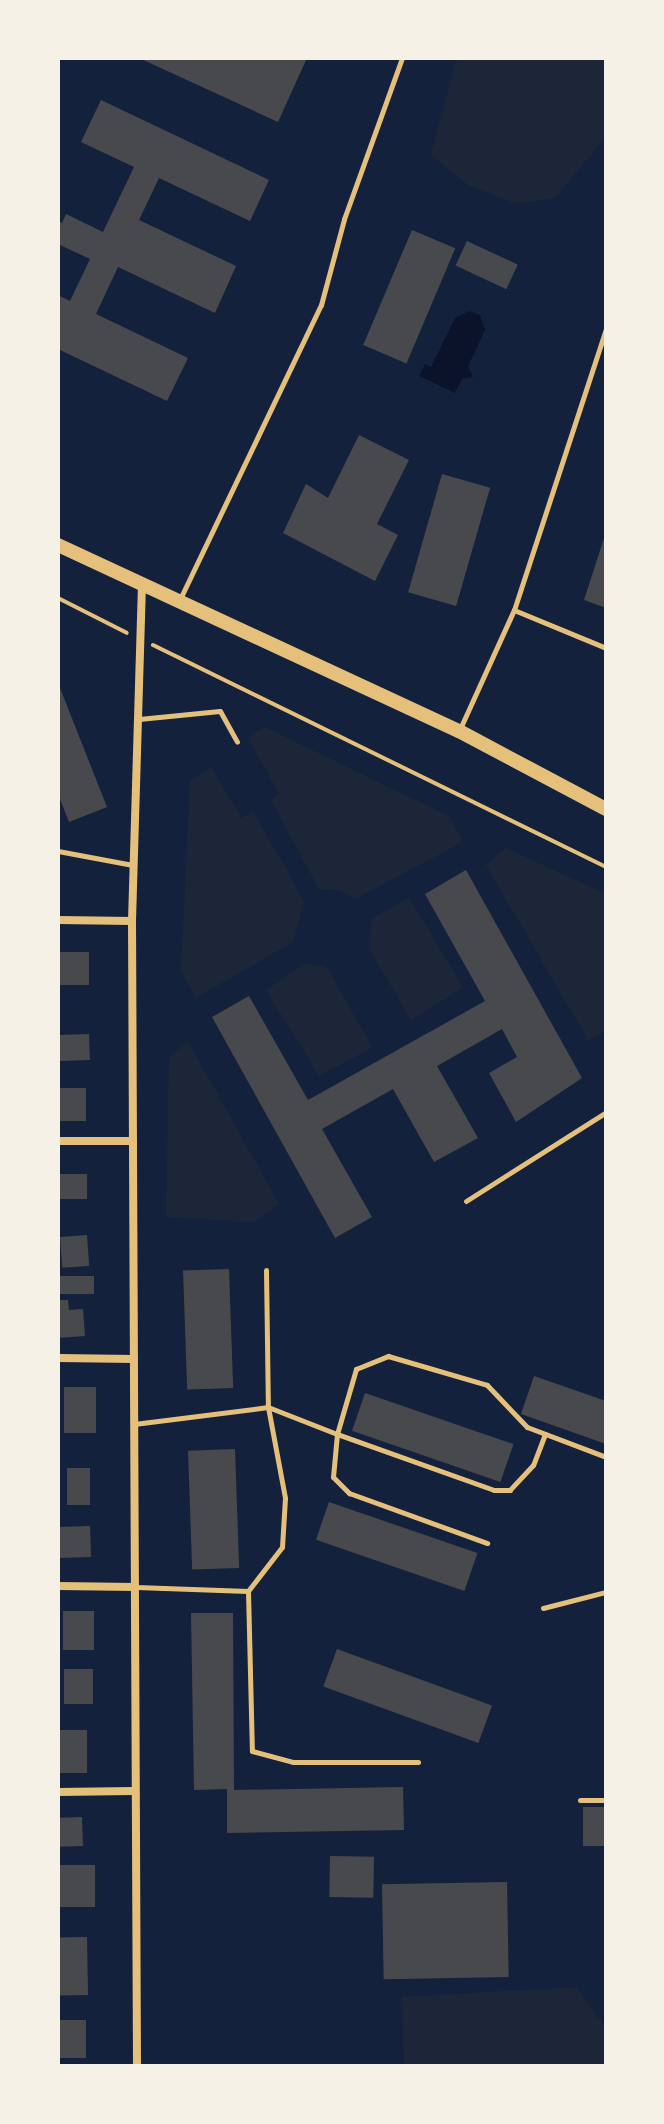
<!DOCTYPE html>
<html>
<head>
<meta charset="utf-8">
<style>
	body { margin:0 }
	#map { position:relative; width:664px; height:2124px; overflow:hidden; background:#14213d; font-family:Mulish,sans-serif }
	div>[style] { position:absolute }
	.green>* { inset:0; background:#1d2539 }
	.water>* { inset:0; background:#0b132b }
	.building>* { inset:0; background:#48494c; transform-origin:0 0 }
	.path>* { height:4px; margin:-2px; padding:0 2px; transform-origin:2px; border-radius:2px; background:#e5c07b }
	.service>* { height:5px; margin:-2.5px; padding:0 2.5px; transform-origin:2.5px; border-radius:2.5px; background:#e5c07b }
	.minor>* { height:8px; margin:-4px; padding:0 4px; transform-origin:4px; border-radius:4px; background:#e5c07b }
	.secondary>* { height:14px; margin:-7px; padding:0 7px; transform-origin:7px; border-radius:7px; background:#e5c07b }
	span { translate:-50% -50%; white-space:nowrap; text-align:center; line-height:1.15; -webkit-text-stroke:8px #f6f1e7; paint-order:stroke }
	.frame { position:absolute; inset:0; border:60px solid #f6f1e7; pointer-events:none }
</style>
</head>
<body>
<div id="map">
	<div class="green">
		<i style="clip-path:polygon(457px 58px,606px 58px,606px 136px,555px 198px,517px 204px,468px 185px,431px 155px)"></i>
		<i style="clip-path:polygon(265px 727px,450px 817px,463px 842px,355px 899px,340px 890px,319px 889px,271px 800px,279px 793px,248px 738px)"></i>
		<i style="clip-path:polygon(211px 766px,241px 818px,253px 811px,304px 901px,293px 942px,196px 998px,181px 970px,190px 781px)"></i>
		<i style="clip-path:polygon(506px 848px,606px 894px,606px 1031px,588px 1040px,486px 865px)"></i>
		<i style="clip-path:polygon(409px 898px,463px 988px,411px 1020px,370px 951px,371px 919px)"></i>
		<i style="clip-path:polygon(306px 963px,328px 968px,372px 1048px,319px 1076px,266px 990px)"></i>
		<i style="clip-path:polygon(188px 1041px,279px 1204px,254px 1222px,166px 1217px,169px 1058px)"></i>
		<i style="clip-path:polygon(577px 1987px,606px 2028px,606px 2066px,404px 2066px,402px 1997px)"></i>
	</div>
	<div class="water">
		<i style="clip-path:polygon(469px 311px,480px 315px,485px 330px,468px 366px,473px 377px,462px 379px,455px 393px,419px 376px,425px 364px,431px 367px,455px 318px)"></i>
	</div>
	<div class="building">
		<i style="clip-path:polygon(139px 58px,307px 58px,278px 122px)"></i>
		<i style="clip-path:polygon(101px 100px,269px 180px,250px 221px,159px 178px,139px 220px,236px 266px,215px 313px,118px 267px,96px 314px,188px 358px,167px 401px,58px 349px,58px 295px,70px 301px,90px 259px,58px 244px,58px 221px,62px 223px,66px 214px,103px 232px,134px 167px,81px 142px)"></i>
		<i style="left:412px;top:230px;width:47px;height:125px;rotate:23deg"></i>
		<i style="left:467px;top:241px;width:56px;height:27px;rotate:25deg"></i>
		<i style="clip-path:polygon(359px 435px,409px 460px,377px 524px,398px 535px,375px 581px,283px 533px,306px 484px,328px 498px)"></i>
		<i style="left:442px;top:474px;width:50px;height:123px;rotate:16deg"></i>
		<i style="clip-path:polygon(605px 535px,606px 535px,606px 608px,584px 600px)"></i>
		<i style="clip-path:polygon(58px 683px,107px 807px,69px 822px,58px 794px)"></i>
		<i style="clip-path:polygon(466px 870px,582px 1078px,516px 1122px,489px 1073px,517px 1057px,502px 1029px,437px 1066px,478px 1138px,434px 1162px,393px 1089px,322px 1129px,372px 1217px,335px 1238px,212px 1017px,249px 996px,308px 1100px,485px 1001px,425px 894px)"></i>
		<i style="left:58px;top:952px;width:31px;height:33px"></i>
		<i style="left:89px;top:1034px;width:26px;height:31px;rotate:88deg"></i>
		<i style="left:58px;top:1088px;width:28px;height:33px"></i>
		<i style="left:60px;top:1174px;width:27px;height:25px"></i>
		<i style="left:87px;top:1235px;width:31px;height:27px;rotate:86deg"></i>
		<i style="left:229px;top:1269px;width:119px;height:46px;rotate:88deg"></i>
		<i style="left:58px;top:1276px;width:36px;height:18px"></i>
		<i style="clip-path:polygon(58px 1300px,68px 1300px,69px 1310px,83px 1309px,85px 1336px,58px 1338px)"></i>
		<i style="clip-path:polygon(534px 1376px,606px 1401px,606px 1444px,521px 1414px)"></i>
		<i style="left:64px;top:1387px;width:32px;height:46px"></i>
		<i style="left:365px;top:1393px;width:157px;height:40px;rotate:19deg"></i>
		<i style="left:235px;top:1449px;width:119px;height:47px;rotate:88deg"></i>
		<i style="left:67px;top:1468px;width:23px;height:37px"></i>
		<i style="left:329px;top:1502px;width:157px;height:40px;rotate:19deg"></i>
		<i style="left:90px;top:1526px;width:31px;height:32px;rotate:88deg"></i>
		<i style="left:63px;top:1611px;width:31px;height:39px"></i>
		<i style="clip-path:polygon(191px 1613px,233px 1613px,234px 1790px,403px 1787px,404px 1830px,227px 1833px,227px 1789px,194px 1790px)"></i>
		<i style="left:337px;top:1649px;width:165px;height:40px;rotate:20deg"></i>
		<i style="left:64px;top:1669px;width:29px;height:35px"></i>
		<i style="left:59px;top:1730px;width:28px;height:43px"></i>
		<i style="left:583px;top:1807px;width:23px;height:39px"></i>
		<i style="left:82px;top:1817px;width:29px;height:24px;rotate:88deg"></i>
		<i style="left:330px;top:1856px;width:44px;height:41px;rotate:1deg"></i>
		<i style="left:58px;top:1865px;width:37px;height:42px"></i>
		<i style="left:507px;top:1882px;width:95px;height:125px;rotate:89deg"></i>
		<i style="left:87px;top:1937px;width:58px;height:29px;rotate:89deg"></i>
		<i style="left:58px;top:2020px;width:28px;height:38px"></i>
	</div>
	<div class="path">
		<i style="left:58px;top:598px;width:77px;rotate:26.9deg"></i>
		<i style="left:153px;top:645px;width:504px;rotate:26.11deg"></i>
	</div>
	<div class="service">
		<i style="left:180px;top:599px;width:326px;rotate:-64.4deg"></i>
		<i style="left:321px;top:305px;width:89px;rotate:-75deg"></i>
		<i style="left:344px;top:219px;width:171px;rotate:-70.2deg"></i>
		<i style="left:514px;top:610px;width:297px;rotate:-71.9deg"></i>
		<i style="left:139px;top:719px;width:81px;rotate:-5.6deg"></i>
		<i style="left:220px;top:711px;width:35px;rotate:61deg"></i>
		<i style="left:459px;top:731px;width:133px;rotate:-65.6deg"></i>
		<i style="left:514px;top:610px;width:100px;rotate:22.4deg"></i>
		<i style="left:58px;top:851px;width:76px;rotate:10.6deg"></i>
		<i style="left:466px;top:1201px;width:166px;rotate:-32.4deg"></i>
		<i style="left:266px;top:1270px;width:137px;rotate:89.2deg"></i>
		<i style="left:268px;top:1407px;width:93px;rotate:79.4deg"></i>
		<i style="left:285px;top:1498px;width:49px;rotate:93.5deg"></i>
		<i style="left:282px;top:1547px;width:56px;rotate:127.7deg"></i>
		<i style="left:248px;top:1591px;width:160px;rotate:88.6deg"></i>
		<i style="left:252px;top:1751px;width:42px;rotate:15deg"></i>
		<i style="left:293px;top:1762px;width:125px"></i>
		<i style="left:134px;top:1424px;width:135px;rotate:-7.2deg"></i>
		<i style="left:268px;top:1407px;width:74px;rotate:21.4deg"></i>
		<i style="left:337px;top:1434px;width:43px;rotate:95.3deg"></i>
		<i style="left:333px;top:1477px;width:23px;rotate:45deg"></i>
		<i style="left:349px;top:1493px;width:147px;rotate:19.9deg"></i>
		<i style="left:545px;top:1434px;width:33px;rotate:111deg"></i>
		<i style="left:533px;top:1465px;width:34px;rotate:133deg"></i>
		<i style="left:510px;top:1490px;width:16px;rotate:180deg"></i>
		<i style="left:494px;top:1490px;width:167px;rotate:-160.4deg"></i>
		<i style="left:337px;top:1434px;width:68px;rotate:-73.7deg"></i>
		<i style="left:356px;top:1369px;width:35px;rotate:-22deg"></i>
		<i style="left:388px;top:1356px;width:103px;rotate:16.3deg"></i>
		<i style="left:487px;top:1385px;width:58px;rotate:46.4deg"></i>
		<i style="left:527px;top:1427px;width:85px;rotate:20.8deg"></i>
		<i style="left:136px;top:1587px;width:112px;rotate:2deg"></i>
		<i style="left:543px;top:1608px;width:65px;rotate:-14.3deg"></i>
		<i style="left:580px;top:1800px;width:26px"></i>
	</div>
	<div class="minor">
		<i style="left:58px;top:920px;width:74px;rotate:0.8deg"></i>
		<i style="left:58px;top:1141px;width:75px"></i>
		<i style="left:58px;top:1358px;width:76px;rotate:0.8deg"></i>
		<i style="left:58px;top:1586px;width:77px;rotate:0.7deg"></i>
		<i style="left:58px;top:1792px;width:75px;rotate:-0.8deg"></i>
		<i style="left:137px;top:2066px;width:1145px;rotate:-90.25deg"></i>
		<i style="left:132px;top:921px;width:336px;rotate:-88.3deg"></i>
	</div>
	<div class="secondary">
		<i style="left:58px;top:545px;width:442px;rotate:24.9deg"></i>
		<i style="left:459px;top:731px;width:166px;rotate:28deg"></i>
	</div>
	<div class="frame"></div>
</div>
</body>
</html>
